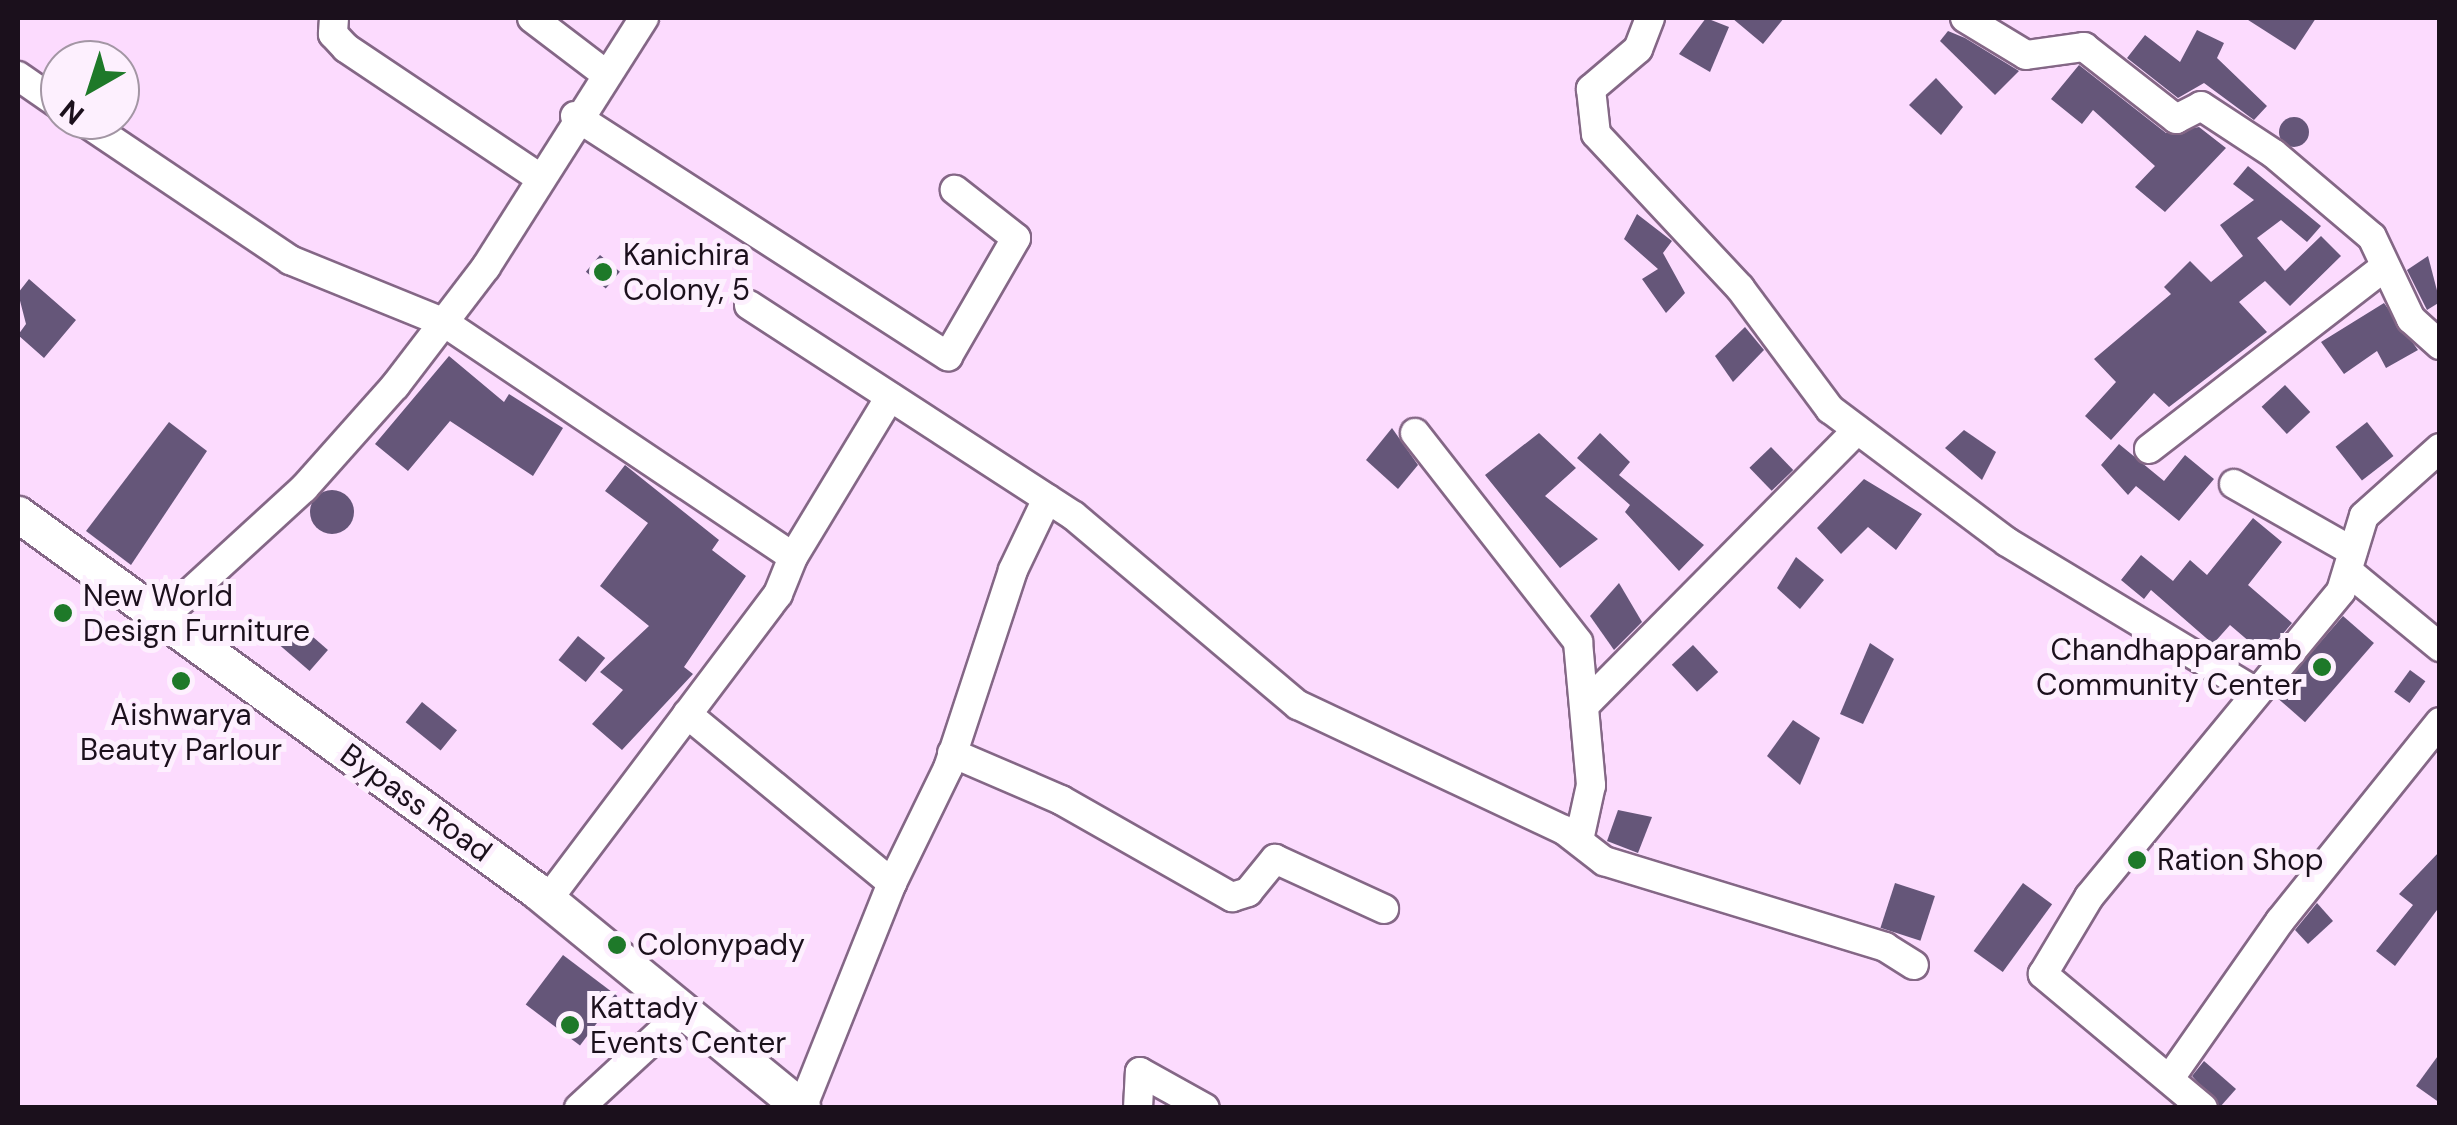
<!DOCTYPE html>
<html>
<head>
<meta charset="utf-8">
<style>
	body { margin:0 }
	#map { position:relative; width:2457px; height:1125px; overflow:hidden; background:#fcdbfe; font-family:"DM Sans",sans-serif }
	div>[style] { position:absolute }
	.building>* { inset:0; background:#655679; transform-origin:0 0 }
	.round { border-radius:50% }
	.roads { filter:drop-shadow(2px 0 #846786) drop-shadow(-2px 0 #846786) drop-shadow(0 2px #846786) drop-shadow(0 -2px #846786) }
	.minor>* { height:28px; margin:-14px; padding:0 14px; transform-origin:14px; border-radius:14px; background:#fff }
	.major>* { height:35px; margin:-17.5px; padding:0 17.5px; transform-origin:17.5px; border-radius:17.5px; background:#fff }
	.dots>* { width:28px; height:28px; translate:-50% -50%; box-sizing:border-box; border:5px solid #fdf0fe; border-radius:50% }
	span { translate:-50% -50%; white-space:nowrap; text-align:center; line-height:1.15; -webkit-text-stroke:10px #fdf0fe; paint-order:stroke }
	.poi-label { font-size:30px; color:#1b101c }
	.left { translate:0 -50%; text-align:left }
	.right { translate:-100% -50%; text-align:right }
	.street-label { font-size:30px; color:#1b101c }
	.frame { position:absolute; inset:0; border:20px solid #1b101c; pointer-events:none }
	.north { position:absolute; left:40px; top:40px; width:100px; height:100px; box-sizing:border-box; background:#fdf0fe; border:2px solid #a396a4; border-radius:50%; rotate:219deg; font-size:28px; font-weight:700; line-height:40px; text-align:center; color:#1b101c }
	.north::after { content:''; display:block; margin:auto; width:35px; height:45px; background:#1e7929; clip-path:polygon(50% 0,100% 100%,50% 72%,0 100%) }
</style>
</head>
<body>
<div id="map">
	<div class="building">
		<i style="clip-path:polygon(1706px 18px,1729px 27px,1710px 72px,1679px 54px)"></i>
		<i style="clip-path:polygon(1732px 18px,1784px 18px,1763px 44px)"></i>
		<i style="clip-path:polygon(2245px 18px,2316px 18px,2295px 50px)"></i>
		<i style="clip-path:polygon(2197px 30px,2224px 43px,2217px 58px,2267px 106px,2254px 120px,2204px 83px,2178px 98px,2127px 58px,2145px 35px,2180px 62px)"></i>
		<i style="clip-path:polygon(1948px 31px,1965px 38px,2019px 71px,1995px 95px,1940px 41px)"></i>
		<i style="clip-path:polygon(2079px 65px,2166px 133px,2199px 127px,2226px 148px,2165px 212px,2135px 187px,2155px 166px,2093px 110px,2082px 124px,2051px 99px)"></i>
		<i style="clip-path:polygon(1936px 78px,1963px 107px,1941px 135px,1909px 105px)"></i>
		<i class="round" style="left:2279px;top:117px;width:30px;height:30px"></i>
		<i style="clip-path:polygon(2248px 166px,2321px 226px,2307px 242px,2281px 220px,2257px 238px,2285px 271px,2321px 236px,2341px 256px,2290px 306px,2265px 281px,2239px 302px,2267px 332px,2169px 407px,2154px 393px,2111px 440px,2085px 416px,2116px 382px,2094px 359px,2171px 294px,2164px 287px,2190px 261px,2211px 282px,2243px 256px,2220px 225px,2254px 200px,2233px 184px)"></i>
		<i style="clip-path:polygon(1637px 214px,1672px 241px,1663px 253px,1685px 293px,1666px 313px,1642px 279px,1658px 269px,1624px 239px)"></i>
		<i style="left:600px;top:255px;width:26px;height:22px;rotate:40deg"></i>
		<i style="clip-path:polygon(2428px 256px,2440px 302px,2427px 310px,2407px 270px)"></i>
		<i style="clip-path:polygon(29px 279px,76px 320px,44px 358px,18px 335px,26px 324px,18px 293px)"></i>
		<i style="clip-path:polygon(2384px 303px,2418px 350px,2386px 368px,2377px 351px,2344px 374px,2321px 342px)"></i>
		<i style="clip-path:polygon(1745px 327px,1764px 350px,1733px 382px,1715px 356px)"></i>
		<i style="clip-path:polygon(449px 356px,504px 402px,509px 394px,563px 428px,533px 476px,450px 421px,408px 471px,375px 444px)"></i>
		<i style="left:2285px;top:385px;width:37px;height:32px;rotate:47deg"></i>
		<i style="clip-path:polygon(169px 422px,207px 451px,131px 565px,86px 531px)"></i>
		<i style="left:2367px;top:422px;width:43px;height:40px;rotate:52deg"></i>
		<i style="clip-path:polygon(1392px 428px,1418px 465px,1398px 489px,1366px 460px)"></i>
		<i style="clip-path:polygon(1964px 430px,1996px 452px,1982px 480px,1945px 448px)"></i>
		<i style="clip-path:polygon(1539px 433px,1576px 468px,1545px 496px,1598px 539px,1560px 568px,1485px 475px)"></i>
		<i style="clip-path:polygon(1600px 433px,1630px 462px,1619px 475px,1704px 545px,1679px 571px,1625px 512px,1630px 505px,1577px 458px)"></i>
		<i style="clip-path:polygon(2119px 444px,2164px 481px,2185px 455px,2214px 479px,2179px 521px,2136px 486px,2128px 495px,2101px 465px)"></i>
		<i style="left:1771px;top:447px;width:32px;height:30px;rotate:46deg"></i>
		<i style="clip-path:polygon(625px 465px,719px 540px,712px 550px,746px 576px,684px 667px,693px 674px,622px 750px,592px 724px,623px 690px,600px 672px,649px 626px,600px 586px,648px 523px,605px 491px)"></i>
		<i style="clip-path:polygon(1864px 479px,1922px 514px,1896px 550px,1868px 527px,1841px 554px,1817px 528px)"></i>
		<i class="round" style="left:310px;top:490px;width:44px;height:44px"></i>
		<i style="clip-path:polygon(2253px 518px,2282px 542px,2248px 585px,2292px 623px,2265px 655px,2230px 625px,2213px 644px,2151px 590px,2144px 599px,2121px 580px,2141px 555px,2173px 581px,2190px 560px,2207px 575px)"></i>
		<i style="clip-path:polygon(1796px 557px,1824px 580px,1800px 609px,1777px 588px)"></i>
		<i style="clip-path:polygon(1619px 583px,1642px 622px,1614px 650px,1590px 616px)"></i>
		<i style="left:2343px;top:616px;width:41px;height:105px;rotate:41deg"></i>
		<i style="left:297px;top:623px;width:41px;height:28px;rotate:41deg"></i>
		<i style="left:578px;top:636px;width:35px;height:31px;rotate:39deg"></i>
		<i style="clip-path:polygon(1870px 643px,1894px 659px,1863px 724px,1840px 714px)"></i>
		<i style="left:1693px;top:645px;width:37px;height:29px;rotate:47deg"></i>
		<i style="left:2410px;top:670px;width:19px;height:27px;rotate:36deg"></i>
		<i style="left:422px;top:702px;width:45px;height:26px;rotate:39deg"></i>
		<i style="clip-path:polygon(1793px 720px,1820px 738px,1800px 785px,1767px 756px)"></i>
		<i style="clip-path:polygon(1618px 810px,1652px 817px,1638px 853px,1607px 841px)"></i>
		<i style="clip-path:polygon(2440px 851px,2440px 906px,2395px 966px,2376px 951px,2413px 905px,2399px 894px)"></i>
		<i style="left:1895px;top:883px;width:42px;height:47px;rotate:18deg"></i>
		<i style="left:2023px;top:883px;width:36px;height:84px;rotate:36deg"></i>
		<i style="clip-path:polygon(2317px 903px,2333px 921px,2308px 944px,2295px 930px)"></i>
		<i style="left:563px;top:955px;width:68px;height:62px;rotate:37deg"></i>
		<i style="clip-path:polygon(2440px 1053px,2440px 1103px,2416px 1086px)"></i>
		<i style="clip-path:polygon(2204px 1061px,2236px 1089px,2220px 1107px,2192px 1076px)"></i>
	</div>
	<div class="roads">
		<div class="minor">
			<i style="left:334px;top:18px;width:16px;rotate:94deg"></i>
			<i style="left:333px;top:34px;width:19px;rotate:47deg"></i>
			<i style="left:346px;top:48px;width:232px;rotate:33.8deg"></i>
			<i style="left:532px;top:18px;width:89px;rotate:37.3deg"></i>
			<i style="left:1650px;top:18px;width:33px;rotate:111deg"></i>
			<i style="left:1638px;top:49px;width:62px;rotate:139.6deg"></i>
			<i style="left:1591px;top:89px;width:45px;rotate:83.7deg"></i>
			<i style="left:1596px;top:134px;width:211px;rotate:46.9deg"></i>
			<i style="left:1740px;top:288px;width:151px;rotate:53.4deg"></i>
			<i style="left:1830px;top:409px;width:221px;rotate:36.9deg"></i>
			<i style="left:2007px;top:542px;width:286px;rotate:31.1deg"></i>
			<i style="left:1965px;top:18px;width:71px;rotate:31.2deg"></i>
			<i style="left:2026px;top:55px;width:59px;rotate:-7.9deg"></i>
			<i style="left:2084px;top:47px;width:117px;rotate:38deg"></i>
			<i style="left:2176px;top:119px;width:28px;rotate:-27deg"></i>
			<i style="left:2201px;top:106px;width:87px;rotate:33.3deg"></i>
			<i style="left:2274px;top:154px;width:128px;rotate:40.3deg"></i>
			<i style="left:2372px;top:237px;width:91px;rotate:64.6deg"></i>
			<i style="left:2411px;top:319px;width:39px;rotate:42deg"></i>
			<i style="left:18px;top:76px;width:51px;rotate:34.6deg"></i>
			<i style="left:575px;top:116px;width:444px;rotate:32.8deg"></i>
			<i style="left:948px;top:356px;width:136px;rotate:-60deg"></i>
			<i style="left:1016px;top:238px;width:78px;rotate:-141.8deg"></i>
			<i style="left:82px;top:120px;width:251px;rotate:33.9deg"></i>
			<i style="left:290px;top:260px;width:167px;rotate:22.1deg"></i>
			<i style="left:445px;top:323px;width:419px;rotate:33.9deg"></i>
			<i style="left:793px;top:557px;width:40px;rotate:112deg"></i>
			<i style="left:778px;top:594px;width:383px;rotate:127deg"></i>
			<i style="left:749px;top:305px;width:387px;rotate:33deg"></i>
			<i style="left:1074px;top:516px;width:293px;rotate:40.2deg"></i>
			<i style="left:1298px;top:705px;width:294px;rotate:25.2deg"></i>
			<i style="left:1564px;top:830px;width:51px;rotate:37.8deg"></i>
			<i style="left:1604px;top:861px;width:294px;rotate:17deg"></i>
			<i style="left:1885px;top:947px;width:34px;rotate:32deg"></i>
			<i style="left:1415px;top:433px;width:265px;rotate:52deg"></i>
			<i style="left:1578px;top:642px;width:144px;rotate:84.8deg"></i>
			<i style="left:1591px;top:785px;width:56px;rotate:102.3deg"></i>
			<i style="left:2149px;top:449px;width:296px;rotate:-37.7deg"></i>
			<i style="left:2234px;top:484px;width:136px;rotate:29.6deg"></i>
			<i style="left:793px;top:557px;width:187px;rotate:-58.8deg"></i>
			<i style="left:2349px;top:572px;width:118px;rotate:39.5deg"></i>
			<i style="left:161px;top:619px;width:194px;rotate:-42.5deg"></i>
			<i style="left:304px;top:488px;width:137px;rotate:-48.3deg"></i>
			<i style="left:395px;top:386px;width:150px;rotate:-52.6deg"></i>
			<i style="left:486px;top:267px;width:295px;rotate:-57.6deg"></i>
			<i style="left:1589px;top:701px;width:381px;rotate:-45.3deg"></i>
			<i style="left:687px;top:714px;width:266px;rotate:39.5deg"></i>
			<i style="left:892px;top:883px;width:128px;rotate:-64deg"></i>
			<i style="left:948px;top:768px;width:208px;rotate:-71.8deg"></i>
			<i style="left:1013px;top:570px;width:79px;rotate:-64.4deg"></i>
			<i style="left:952px;top:753px;width:119px;rotate:23.3deg"></i>
			<i style="left:1061px;top:800px;width:197px;rotate:29.6deg"></i>
			<i style="left:1232px;top:897px;width:17px;rotate:-17deg"></i>
			<i style="left:1248px;top:892px;width:43px;rotate:-50.7deg"></i>
			<i style="left:1275px;top:859px;width:120px;rotate:24.6deg"></i>
			<i style="left:2170px;top:1078px;width:192px;rotate:-55deg"></i>
			<i style="left:2280px;top:921px;width:255px;rotate:-51.2deg"></i>
			<i style="left:579px;top:1108px;width:143px;rotate:-42.7deg"></i>
			<i style="left:802px;top:1108px;width:242px;rotate:-68.2deg"></i>
			<i style="left:1138px;top:1108px;width:36px;rotate:-87deg"></i>
			<i style="left:1140px;top:1072px;width:74px;rotate:29deg"></i>
			<i style="left:2203px;top:1108px;width:209px;rotate:-140.1deg"></i>
			<i style="left:2043px;top:974px;width:90px;rotate:-59.1deg"></i>
			<i style="left:2089px;top:897px;width:396px;rotate:-50.5deg"></i>
			<i style="left:2341px;top:591px;width:78px;rotate:-73deg"></i>
			<i style="left:2364px;top:516px;width:102px;rotate:-41.8deg"></i>
		</div>
		<div class="major">
			<i style="left:18px;top:514px;width:641px;rotate:35.99deg"></i>
			<i style="left:537px;top:891px;width:343px;rotate:39.3deg"></i>
		</div>
	</div>
	<div class="dots">
		<i style="left:603px;top:272px;background:#1e7929"></i>
		<i style="left:63px;top:613px;background:#1e7929"></i>
		<i style="left:2322px;top:667px;background:#1e7929"></i>
		<i style="left:181px;top:681px;background:#1e7929"></i>
		<i style="left:2137px;top:860px;background:#1e7929"></i>
		<i style="left:617px;top:945px;background:#1e7929"></i>
		<i style="left:570px;top:1025px;background:#1e7929"></i>
	</div>
	<div class="poi-label">
		<span class="left" style="left:623px;top:272px">Kanichira<br>Colony, 5</span>
		<span class="left" style="left:83px;top:613px">New World<br>Design Furniture</span>
		<span class="right" style="left:2302px;top:667px">Chandhapparamb<br>Community Center</span>
		<span style="left:181px;top:732px">Aishwarya<br>Beauty Parlour</span>
		<span class="left" style="left:2157px;top:860px">Ration Shop</span>
		<span class="left" style="left:637px;top:945px">Colonypady</span>
		<span class="left" style="left:590px;top:1025px">Kattady<br>Events Center</span>
	</div>
	<div class="street-label">
		<span style="left:416px;top:803px;rotate:36deg">Bypass Road</span>
	</div>
	<div class="frame"></div>
	<div class="north">N</div>
</div>
</body>
</html>
